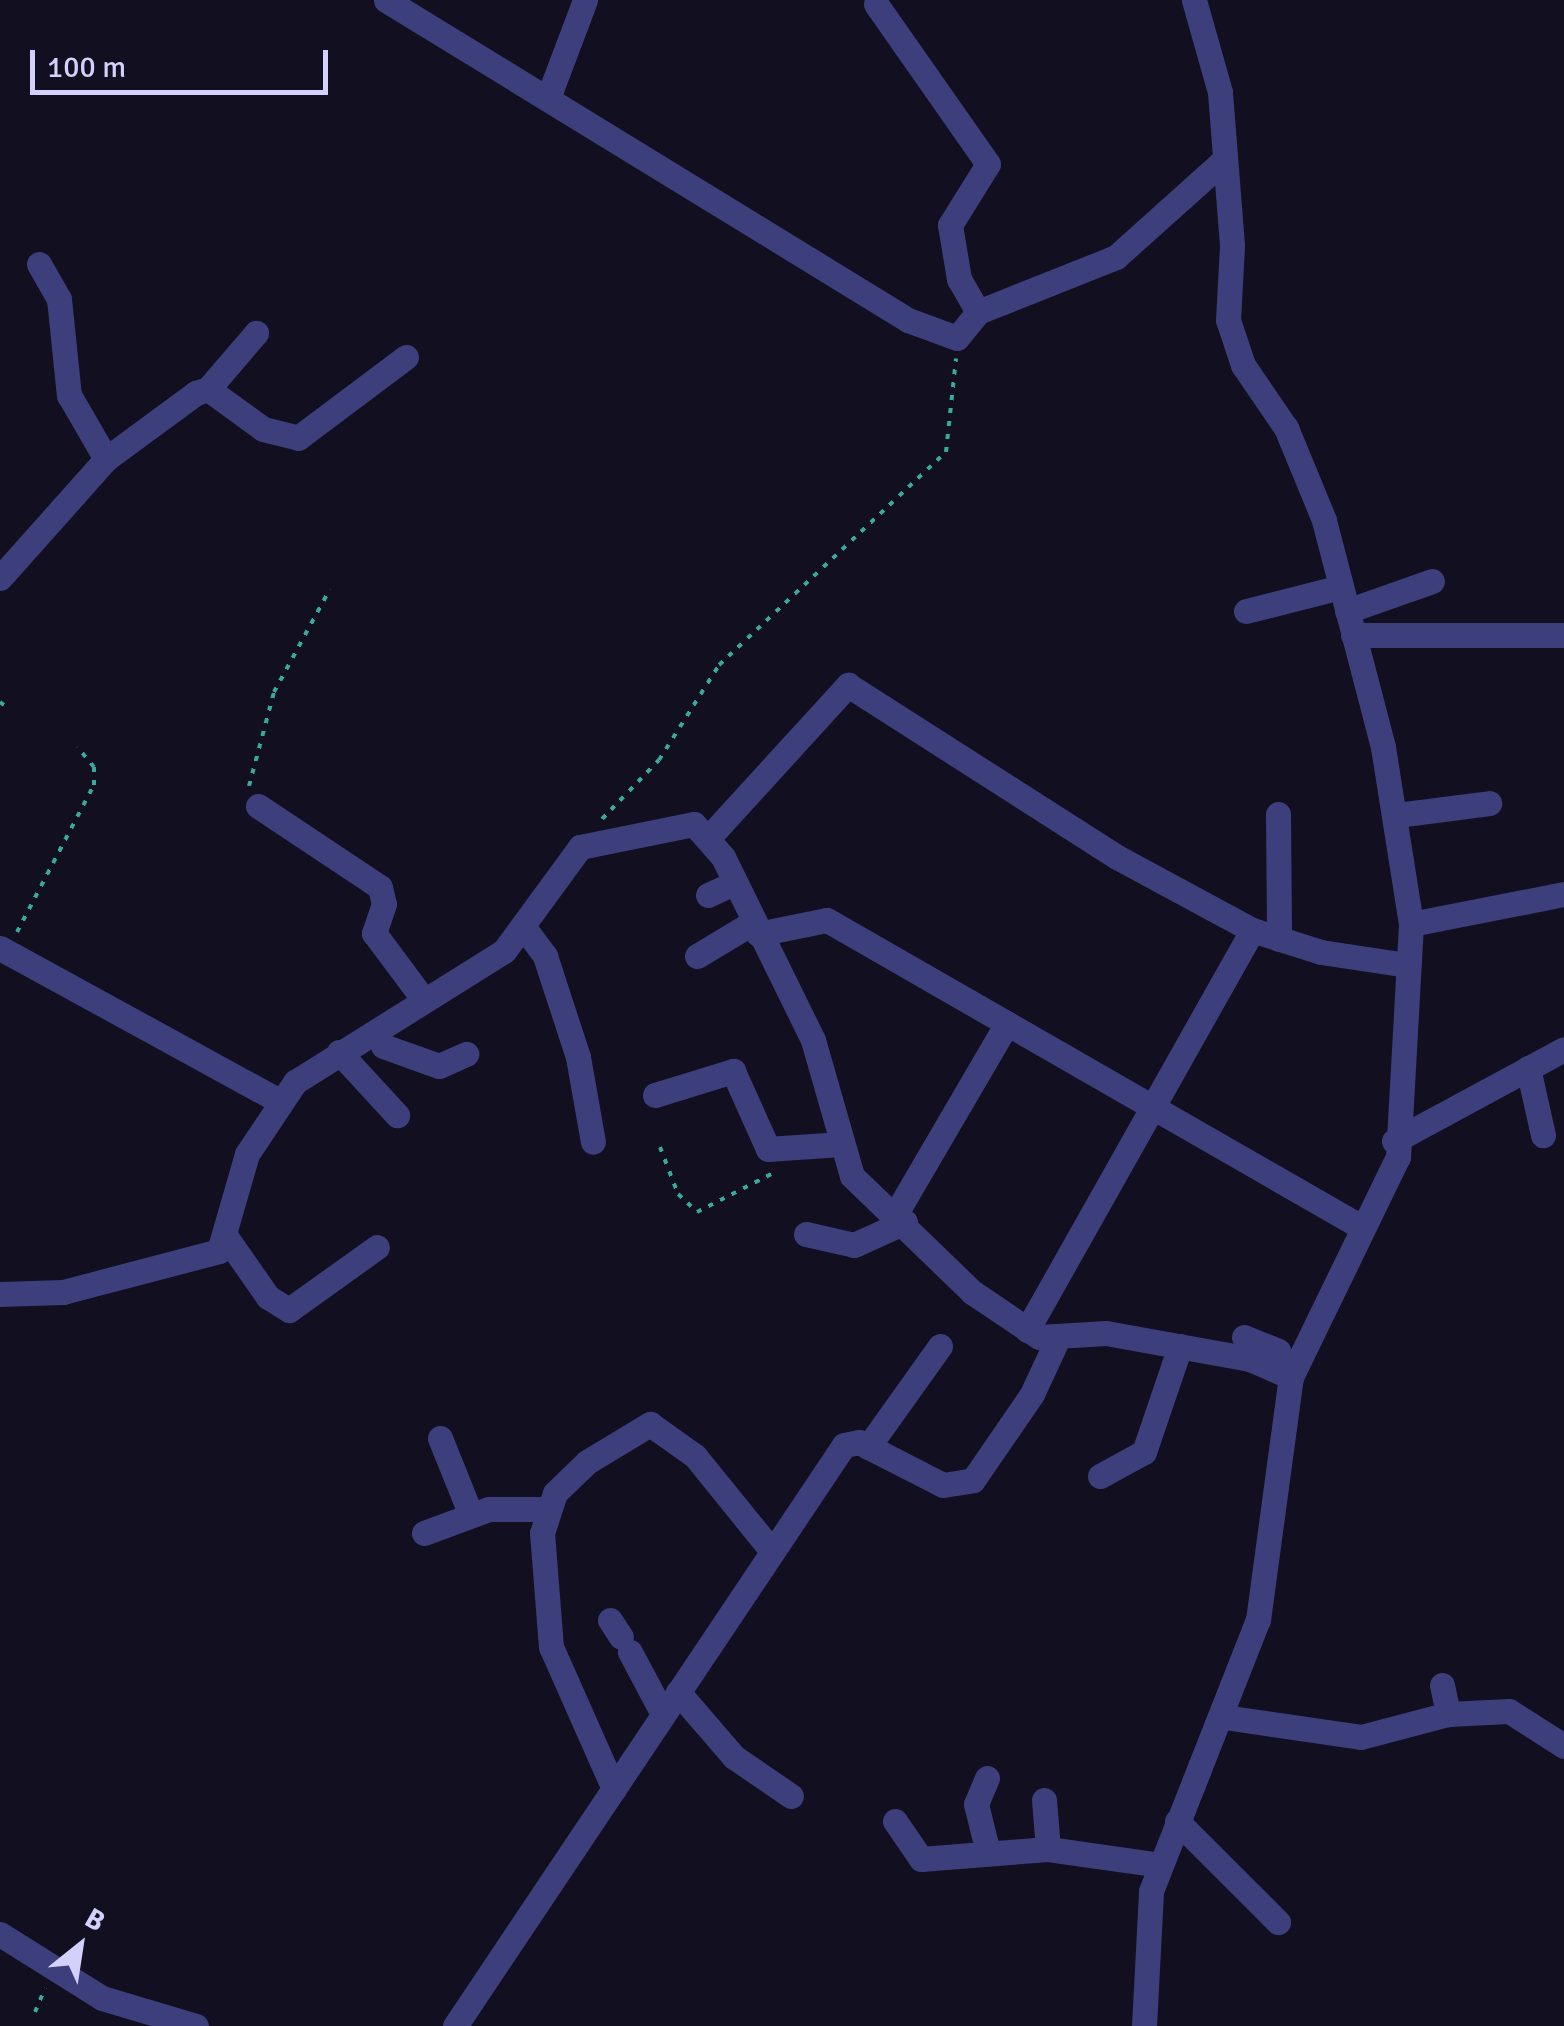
<!DOCTYPE html>
<html>
<head>
<meta charset="utf-8">
<style>
	body { margin:0 }
	#map { position:relative; width:1564px; height:2026px; overflow:hidden; background:#110f20; font-family:Signika,sans-serif }
	div>[style] { position:absolute }
	.path>* { height:4px; margin-top:-2px; transform-origin:0; background:repeating-linear-gradient(90deg,#37aa9c 0 5px,transparent 0 13px) }
	.minor>* { height:25px; margin:-12.5px; padding:0 12.5px; transform-origin:12.5px; border-radius:12.5px; background:#3d3f7c }
	span { translate:-50% -50%; white-space:nowrap; text-align:center; line-height:1.15; -webkit-text-stroke:9px #110f20; paint-order:stroke }
	.north { position:absolute; left:30px; top:1896px; width:100px; height:100px; -webkit-text-stroke:8px #110f20; paint-order:stroke; rotate:30deg; font-size:28px; font-weight:700; line-height:40px; text-align:center; color:#d3d1fc }
	.north::after { content:''; display:block; margin:auto; width:35px; height:45px; background:#d3d1fc; clip-path:polygon(50% 0,100% 100%,50% 72%,0 100%) }
	.scale { position:absolute; left:30px; top:50px; width:298px; height:45px; box-sizing:border-box; border:5px solid #d3d1fc; border-top:0; padding-left:12px; font-size:30px; line-height:35px; white-space:nowrap; color:#d3d1fc; -webkit-text-stroke:8px #110f20; paint-order:stroke }
</style>
</head>
<body>
<div id="map">
	<div class="path">
		<i style="left:0;top:702px;width:5px;rotate:37deg"></i>
		<i style="left:249px;top:786px;width:97px;rotate:-75.1deg"></i>
		<i style="left:274px;top:692px;width:117px;rotate:-61.5deg"></i>
		<i style="left:602px;top:819px;width:82px;rotate:-46deg"></i>
		<i style="left:659px;top:760px;width:112px;rotate:-57.7deg"></i>
		<i style="left:719px;top:665px;width:311px;rotate:-43.2deg"></i>
		<i style="left:946px;top:452px;width:94px;rotate:-83.9deg"></i>
		<i style="left:17px;top:932px;width:166px;rotate:-62.4deg"></i>
		<i style="left:94px;top:785px;width:18px;rotate:-90deg"></i>
		<i style="left:94px;top:767px;width:26px;rotate:-130deg"></i>
		<i style="left:660px;top:1147px;width:50px;rotate:69deg"></i>
		<i style="left:678px;top:1194px;width:26px;rotate:43deg"></i>
		<i style="left:697px;top:1212px;width:88px;rotate:-27.1deg"></i>
		<i style="left:35px;top:2012px;width:26px;rotate:-67deg"></i>
	</div>
	<div class="minor">
		<i style="left:386px;top:0;width:612px;rotate:31.51deg"></i>
		<i style="left:908px;top:320px;width:52px;rotate:20.2deg"></i>
		<i style="left:957px;top:338px;width:33px;rotate:-51deg"></i>
		<i style="left:978px;top:312px;width:149px;rotate:-21.7deg"></i>
		<i style="left:1116px;top:257px;width:144px;rotate:-41.9deg"></i>
		<i style="left:876px;top:4px;width:195px;rotate:55deg"></i>
		<i style="left:988px;top:164px;width:72px;rotate:121.9deg"></i>
		<i style="left:950px;top:225px;width:55px;rotate:80.5deg"></i>
		<i style="left:959px;top:279px;width:38px;rotate:60deg"></i>
		<i style="left:548px;top:98px;width:105px;rotate:-69.3deg"></i>
		<i style="left:39px;top:264px;width:40px;rotate:60.3deg"></i>
		<i style="left:59px;top:299px;width:97px;rotate:84.1deg"></i>
		<i style="left:69px;top:395px;width:74px;rotate:60deg"></i>
		<i style="left:208px;top:389px;width:74px;rotate:-49.4deg"></i>
		<i style="left:0;top:578px;width:159px;rotate:-48.3deg"></i>
		<i style="left:106px;top:459px;width:112px;rotate:-36.3deg"></i>
		<i style="left:196px;top:393px;width:13px;rotate:-18deg"></i>
		<i style="left:208px;top:389px;width:68px;rotate:36deg"></i>
		<i style="left:263px;top:429px;width:36px;rotate:14deg"></i>
		<i style="left:298px;top:438px;width:135px;rotate:-36.9deg"></i>
		<i style="left:1246px;top:611px;width:98px;rotate:-14.2deg"></i>
		<i style="left:1347px;top:611px;width:90px;rotate:-19.4deg"></i>
		<i style="left:1353px;top:635px;width:211px"></i>
		<i style="left:258px;top:806px;width:146px;rotate:33.6deg"></i>
		<i style="left:380px;top:887px;width:17px;rotate:77deg"></i>
		<i style="left:384px;top:904px;width:31px;rotate:109deg"></i>
		<i style="left:374px;top:933px;width:84px;rotate:53.3deg"></i>
		<i style="left:1278px;top:814px;width:125px;rotate:89.5deg"></i>
		<i style="left:1397px;top:815px;width:93px;rotate:-7.4deg"></i>
		<i style="left:710px;top:836px;width:205px;rotate:-47.6deg"></i>
		<i style="left:848px;top:685px;width:319px;rotate:32.6deg"></i>
		<i style="left:1117px;top:857px;width:153px;rotate:28.4deg"></i>
		<i style="left:1252px;top:930px;width:72px;rotate:17.7deg"></i>
		<i style="left:1321px;top:952px;width:87px;rotate:8.6deg"></i>
		<i style="left:708px;top:895px;width:29px;rotate:-25deg"></i>
		<i style="left:1411px;top:924px;width:156px;rotate:-11.1deg"></i>
		<i style="left:525px;top:929px;width:34px;rotate:53deg"></i>
		<i style="left:545px;top:956px;width:106px;rotate:71.9deg"></i>
		<i style="left:578px;top:1057px;width:86px;rotate:80deg"></i>
		<i style="left:758px;top:934px;width:70px;rotate:-11.5deg"></i>
		<i style="left:827px;top:920px;width:618px;rotate:29.88deg"></i>
		<i style="left:0;top:948px;width:319px;rotate:28.7deg"></i>
		<i style="left:697px;top:956px;width:64px;rotate:-31deg"></i>
		<i style="left:383px;top:1046px;width:59px;rotate:19.7deg"></i>
		<i style="left:439px;top:1066px;width:30px;rotate:-24deg"></i>
		<i style="left:339px;top:1052px;width:86px;rotate:47.4deg"></i>
		<i style="left:1528px;top:1068px;width:69px;rotate:77.4deg"></i>
		<i style="left:655px;top:1095px;width:82px;rotate:-17.1deg"></i>
		<i style="left:733px;top:1071px;width:85px;rotate:65.8deg"></i>
		<i style="left:768px;top:1149px;width:73px;rotate:-3.9deg"></i>
		<i style="left:1394px;top:1141px;width:193px;rotate:-28.4deg"></i>
		<i style="left:895px;top:1215px;width:222px;rotate:-59.7deg"></i>
		<i style="left:806px;top:1234px;width:49px;rotate:12.9deg"></i>
		<i style="left:854px;top:1245px;width:56px;rotate:-24.3deg"></i>
		<i style="left:226px;top:1237px;width:73px;rotate:55deg"></i>
		<i style="left:268px;top:1297px;width:25px;rotate:32deg"></i>
		<i style="left:289px;top:1310px;width:108px;rotate:-35.6deg"></i>
		<i style="left:0;top:1294px;width:63px;rotate:-1.8deg"></i>
		<i style="left:63px;top:1292px;width:161px;rotate:-14.7deg"></i>
		<i style="left:219px;top:1251px;width:101px;rotate:-73.9deg"></i>
		<i style="left:247px;top:1154px;width:87px;rotate:-56.3deg"></i>
		<i style="left:295px;top:1082px;width:247px;rotate:-32.1deg"></i>
		<i style="left:504px;top:951px;width:129px;rotate:-53.8deg"></i>
		<i style="left:580px;top:847px;width:116px;rotate:-11.4deg"></i>
		<i style="left:694px;top:824px;width:44px;rotate:48.7deg"></i>
		<i style="left:723px;top:857px;width:204px;rotate:63.8deg"></i>
		<i style="left:813px;top:1040px;width:141px;rotate:74deg"></i>
		<i style="left:852px;top:1176px;width:167px;rotate:44deg"></i>
		<i style="left:972px;top:1292px;width:81px;rotate:33.9deg"></i>
		<i style="left:1039px;top:1337px;width:67px;rotate:-3.4deg"></i>
		<i style="left:1106px;top:1333px;width:146px;rotate:10.2deg"></i>
		<i style="left:1250px;top:1359px;width:45px;rotate:23.7deg"></i>
		<i style="left:1027px;top:1330px;width:459px;rotate:-60.6deg"></i>
		<i style="left:1244px;top:1337px;width:37px;rotate:22deg"></i>
		<i style="left:440px;top:1438px;width:83px;rotate:68.1deg"></i>
		<i style="left:868px;top:1447px;width:124px;rotate:-54.5deg"></i>
		<i style="left:1100px;top:1476px;width:50px;rotate:-28.6deg"></i>
		<i style="left:1144px;top:1452px;width:112px;rotate:-71.2deg"></i>
		<i style="left:424px;top:1533px;width:69px;rotate:-20.3deg"></i>
		<i style="left:489px;top:1509px;width:58px"></i>
		<i style="left:610px;top:1620px;width:20px;rotate:57deg"></i>
		<i style="left:630px;top:1652px;width:70px;rotate:62deg"></i>
		<i style="left:1442px;top:1685px;width:30px;rotate:78deg"></i>
		<i style="left:678px;top:1692px;width:86px;rotate:49.3deg"></i>
		<i style="left:734px;top:1757px;width:69px;rotate:34.4deg"></i>
		<i style="left:1224px;top:1717px;width:138px;rotate:8.3deg"></i>
		<i style="left:1361px;top:1737px;width:90px;rotate:-14.8deg"></i>
		<i style="left:1448px;top:1714px;width:61px;rotate:-2.8deg"></i>
		<i style="left:1509px;top:1711px;width:65px;rotate:32.5deg"></i>
		<i style="left:987px;top:1778px;width:28px;rotate:113deg"></i>
		<i style="left:976px;top:1804px;width:50px;rotate:76.2deg"></i>
		<i style="left:614px;top:1789px;width:155px;rotate:-113.9deg"></i>
		<i style="left:551px;top:1647px;width:114px;rotate:-94.5deg"></i>
		<i style="left:542px;top:1533px;width:42px;rotate:-72deg"></i>
		<i style="left:555px;top:1493px;width:45px;rotate:-44.1deg"></i>
		<i style="left:587px;top:1462px;width:74px;rotate:-31.1deg"></i>
		<i style="left:650px;top:1424px;width:55px;rotate:35.4deg"></i>
		<i style="left:695px;top:1456px;width:121px;rotate:51deg"></i>
		<i style="left:1044px;top:1800px;width:49px;rotate:85.3deg"></i>
		<i style="left:895px;top:1821px;width:46px;rotate:55.6deg"></i>
		<i style="left:921px;top:1859px;width:127px;rotate:-4.5deg"></i>
		<i style="left:1048px;top:1849px;width:113px;rotate:8.1deg"></i>
		<i style="left:1177px;top:1821px;width:143px;rotate:45deg"></i>
		<i style="left:0;top:1934px;width:120px;rotate:32.1deg"></i>
		<i style="left:102px;top:1998px;width:98px;rotate:16.6deg"></i>
		<i style="left:455px;top:2026px;width:699px;rotate:-56.2deg"></i>
		<i style="left:844px;top:1445px;width:15px;rotate:-11deg"></i>
		<i style="left:859px;top:1442px;width:94px;rotate:27.1deg"></i>
		<i style="left:943px;top:1485px;width:30px;rotate:-9deg"></i>
		<i style="left:973px;top:1480px;width:104px;rotate:-55.5deg"></i>
		<i style="left:1032px;top:1394px;width:62px;rotate:-65.1deg"></i>
		<i style="left:1144px;top:2026px;width:135px;rotate:-87deg"></i>
		<i style="left:1151px;top:1891px;width:291px;rotate:-68.5deg"></i>
		<i style="left:1258px;top:1620px;width:245px;rotate:-82.3deg"></i>
		<i style="left:1291px;top:1377px;width:245px;rotate:-64.1deg"></i>
		<i style="left:1398px;top:1157px;width:233px;rotate:-86.8deg"></i>
		<i style="left:1411px;top:924px;width:179px;rotate:-99deg"></i>
		<i style="left:1383px;top:747px;width:235px;rotate:-104.6deg"></i>
		<i style="left:1324px;top:520px;width:100px;rotate:-112.4deg"></i>
		<i style="left:1286px;top:428px;width:76px;rotate:-124.3deg"></i>
		<i style="left:1243px;top:365px;width:47px;rotate:-108.4deg"></i>
		<i style="left:1228px;top:320px;width:75px;rotate:-86.9deg"></i>
		<i style="left:1232px;top:245px;width:153px;rotate:-94.5deg"></i>
		<i style="left:1220px;top:92px;width:96px;rotate:-105.8deg"></i>
	</div>
	<div class="north">B</div>
	<div class="scale">100 m</div>
</div>
</body>
</html>
